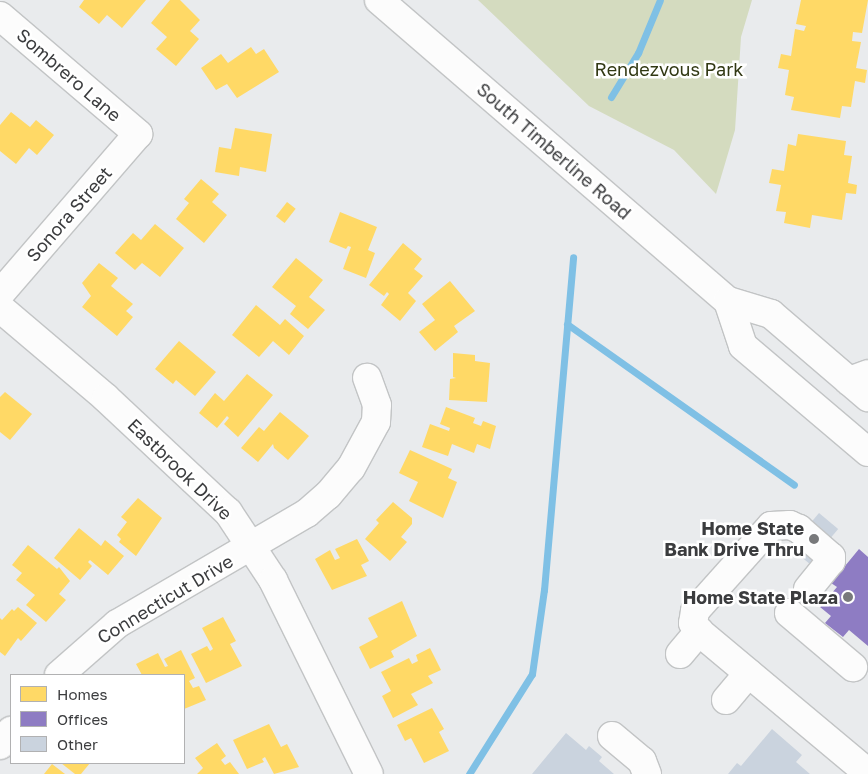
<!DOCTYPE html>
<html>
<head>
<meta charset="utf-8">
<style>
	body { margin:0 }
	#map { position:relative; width:868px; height:774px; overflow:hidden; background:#e9ebed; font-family:"Golos Text",sans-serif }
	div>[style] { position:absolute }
	.green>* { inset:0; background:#d4dbbf }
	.homes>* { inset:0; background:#ffd966; transform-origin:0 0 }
	.offices>* { inset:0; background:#8e7cc3 }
	.stream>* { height:7px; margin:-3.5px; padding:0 3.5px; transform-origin:3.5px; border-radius:3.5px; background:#7fc0e5 }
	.building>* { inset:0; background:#cad3de; transform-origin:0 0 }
	.roads { filter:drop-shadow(1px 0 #c2c4c5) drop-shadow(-1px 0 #c2c4c5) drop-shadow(0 1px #c2c4c5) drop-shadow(0 -1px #c2c4c5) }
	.minor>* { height:28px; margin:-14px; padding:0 14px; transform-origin:14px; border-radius:14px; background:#fcfcfc }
	.major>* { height:28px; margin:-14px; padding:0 14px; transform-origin:14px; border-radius:14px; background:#fcfcfc }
	.dots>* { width:14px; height:14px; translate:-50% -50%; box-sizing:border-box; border:2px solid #fff; border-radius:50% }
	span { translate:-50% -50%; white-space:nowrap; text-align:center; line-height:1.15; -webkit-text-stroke:5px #fff; paint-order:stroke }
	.park-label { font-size:18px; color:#313813 }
	.street-label { font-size:18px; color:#3b3c3e }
	.poi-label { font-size:18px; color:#3b3c3e; font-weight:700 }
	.right { translate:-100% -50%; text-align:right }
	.legend { position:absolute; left:10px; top:674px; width:175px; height:90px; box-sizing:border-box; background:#fff; border:1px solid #b1b1b2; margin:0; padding:6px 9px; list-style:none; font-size:15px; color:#3b3c3e }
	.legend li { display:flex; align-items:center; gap:10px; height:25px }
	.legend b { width:25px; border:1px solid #b1b1b2 }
</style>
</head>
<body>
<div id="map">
	<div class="green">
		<i style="clip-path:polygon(478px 0,752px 0,741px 37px,735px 130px,716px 194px,674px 150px,589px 106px)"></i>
	</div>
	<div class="homes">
		<i style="clip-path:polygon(84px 0,146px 0,122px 28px,107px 15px,99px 24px,79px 7px)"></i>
		<i style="clip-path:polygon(170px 0,180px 0,200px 20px,190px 31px,199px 39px,176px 66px,156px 49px,167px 37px,151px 23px)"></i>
		<i style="clip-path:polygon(801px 0,868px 0,862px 33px,853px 32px,852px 41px,861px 42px,856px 68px,867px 70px,865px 83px,855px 81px,851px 107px,842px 106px,840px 118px,791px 110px,794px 97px,785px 95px,789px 70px,778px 68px,781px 54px,791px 56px,795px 29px,804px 31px,806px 26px,796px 24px)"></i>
		<i style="clip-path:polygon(251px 47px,256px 54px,264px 49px,279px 72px,237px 98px,227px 84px,216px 90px,201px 68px,221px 54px,228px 63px)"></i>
		<i style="clip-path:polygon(11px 112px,30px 127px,36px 120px,54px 135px,37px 155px,29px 148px,16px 164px,0 151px,0 125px)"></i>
		<i style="clip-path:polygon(235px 128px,272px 134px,266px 172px,240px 167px,239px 176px,215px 172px,219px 147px,231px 149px)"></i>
		<i style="clip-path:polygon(798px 134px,846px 141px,844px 155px,852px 156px,848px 183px,857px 185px,856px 194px,846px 193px,842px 220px,812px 215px,810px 228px,784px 223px,786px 212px,776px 211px,781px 185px,769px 183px,772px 169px,784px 171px,788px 144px,796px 146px)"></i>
		<i style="clip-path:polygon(201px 179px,219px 194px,212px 202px,227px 215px,204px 243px,176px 219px,189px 203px,184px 199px)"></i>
		<i style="left:287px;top:202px;width:11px;height:18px;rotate:38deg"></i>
		<i style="clip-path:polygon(340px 212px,377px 227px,368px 250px,375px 253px,366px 278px,343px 269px,351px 247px,348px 246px,346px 249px,329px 242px)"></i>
		<i style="clip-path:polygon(155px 224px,184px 248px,160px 277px,142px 263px,135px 270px,115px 253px,133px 233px,141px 240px)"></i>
		<i style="clip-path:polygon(403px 243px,422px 259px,414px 269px,423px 276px,408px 293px,416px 301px,400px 321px,381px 305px,389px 294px,387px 292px,384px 296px,369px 285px)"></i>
		<i style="clip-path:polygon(296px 258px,323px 280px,309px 297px,325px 310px,308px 329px,290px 314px,296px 306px,272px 287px)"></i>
		<i style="clip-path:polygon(99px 263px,118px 278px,111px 286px,133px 304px,126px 311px,133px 317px,117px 336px,82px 307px,91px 296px,82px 283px)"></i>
		<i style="clip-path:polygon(450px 281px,475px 311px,454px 326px,458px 332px,435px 351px,419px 332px,435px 320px,422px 304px)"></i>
		<i style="clip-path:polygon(256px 305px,280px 325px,285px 319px,304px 336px,289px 355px,273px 341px,259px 357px,232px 335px)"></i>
		<i style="clip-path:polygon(179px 341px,216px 372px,195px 396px,176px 380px,173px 384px,155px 369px)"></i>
		<i style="clip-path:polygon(453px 353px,475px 355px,475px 361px,490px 363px,487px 402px,449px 400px,450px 379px,456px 378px,453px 377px)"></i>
		<i style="clip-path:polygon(247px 374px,273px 395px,238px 437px,224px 424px,229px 418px,227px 416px,217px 428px,199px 413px,215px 393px,224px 401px)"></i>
		<i style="clip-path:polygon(5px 392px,32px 414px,10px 440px,0 432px,0 397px)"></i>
		<i style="clip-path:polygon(446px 407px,475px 418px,473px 423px,481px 426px,483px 421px,496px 426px,490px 449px,477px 444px,474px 453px,452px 444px,448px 456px,422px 447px,430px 424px,449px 431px,450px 428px,440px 424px)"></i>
		<i style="clip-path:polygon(280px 412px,309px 436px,288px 460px,274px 448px,273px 444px,258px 462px,241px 448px,259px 427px,264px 431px)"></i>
		<i style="clip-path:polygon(410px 450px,452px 469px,448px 478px,457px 482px,443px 518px,409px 501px,418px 482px,399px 473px)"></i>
		<i style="clip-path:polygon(138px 498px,162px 518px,136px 556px,119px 542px,121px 539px,117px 535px,127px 522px,121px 517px)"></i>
		<i style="clip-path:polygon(393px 502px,412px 518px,412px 524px,401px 537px,407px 542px,390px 561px,365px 539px,379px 523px,376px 520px)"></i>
		<i style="clip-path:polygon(79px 528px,101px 546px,105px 540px,124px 556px,108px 575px,90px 560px,88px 562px,92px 566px,80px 580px,54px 558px)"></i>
		<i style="clip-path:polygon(357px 539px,369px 561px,361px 565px,367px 576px,332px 590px,315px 559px,330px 550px,335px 560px,340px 558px,335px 549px)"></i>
		<i style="clip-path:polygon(28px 545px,57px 569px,59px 567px,70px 581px,59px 594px,66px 600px,46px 622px,26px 605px,35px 595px,16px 580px,22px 573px,12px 565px)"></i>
		<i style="clip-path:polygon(402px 601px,417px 636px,391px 651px,394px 657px,370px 669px,359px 647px,378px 637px,368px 618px)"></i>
		<i style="clip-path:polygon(18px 607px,37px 623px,21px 641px,18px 638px,5px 656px,0 652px,0 618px,2px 620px,12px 609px,14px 611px)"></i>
		<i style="clip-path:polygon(223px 617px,236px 641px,230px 644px,242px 666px,206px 683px,191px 654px,207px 646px,210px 651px,213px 649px,202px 628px)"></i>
		<i style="clip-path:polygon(430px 648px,441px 670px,428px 676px,433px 683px,411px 694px,418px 705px,393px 718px,382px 696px,391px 691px,381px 672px,409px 658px,412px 664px,418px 661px,416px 655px)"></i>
		<i style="clip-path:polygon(181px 650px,195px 678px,189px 681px,193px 688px,199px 686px,206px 700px,184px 709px,184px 675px,142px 675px,136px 664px,158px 653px,165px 667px,168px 666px,164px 659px)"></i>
		<i style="clip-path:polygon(432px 708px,444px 729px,439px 732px,449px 751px,424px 763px,411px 738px,405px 741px,397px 725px)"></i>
		<i style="clip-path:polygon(269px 724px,281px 747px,287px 744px,299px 767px,274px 774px,265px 757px,262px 759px,264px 762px,247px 769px,233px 740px)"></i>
		<i style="clip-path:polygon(217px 743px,226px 756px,221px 760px,225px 765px,230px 762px,239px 774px,197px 774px,203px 768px,195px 758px)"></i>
		<i style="clip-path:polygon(61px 763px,90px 763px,81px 774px,75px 774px)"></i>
		<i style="clip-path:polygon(52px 764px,65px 774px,44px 774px)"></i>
	</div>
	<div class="offices">
		<i style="clip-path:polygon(859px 549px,868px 557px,868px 646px,849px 630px,843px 637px,825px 623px,831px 616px,820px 607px,837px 587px,831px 583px)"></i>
	</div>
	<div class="stream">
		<i style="left:611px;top:97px;width:52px;rotate:-58.5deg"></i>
		<i style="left:638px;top:53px;width:57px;rotate:-67.5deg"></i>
		<i style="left:567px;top:324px;width:278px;rotate:35.3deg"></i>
		<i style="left:469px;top:774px;width:118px;rotate:-57.8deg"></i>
		<i style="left:532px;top:674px;width:85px;rotate:-81.9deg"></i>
		<i style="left:544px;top:590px;width:334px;rotate:-85deg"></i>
	</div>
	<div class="building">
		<i style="left:819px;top:513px;width:25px;height:45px;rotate:40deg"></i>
		<i style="clip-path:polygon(772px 729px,802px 755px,796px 762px,810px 774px,728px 774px,737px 763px,741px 766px)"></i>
		<i style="clip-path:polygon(566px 733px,586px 750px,589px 746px,602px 757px,599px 761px,614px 774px,532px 774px)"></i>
	</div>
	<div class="roads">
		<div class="minor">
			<i style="left:0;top:16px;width:182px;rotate:40.5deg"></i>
			<i style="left:138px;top:134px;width:211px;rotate:130.8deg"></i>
			<i style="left:0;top:308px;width:139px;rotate:40.3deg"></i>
			<i style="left:106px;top:398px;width:167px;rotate:43.1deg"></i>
			<i style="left:228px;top:512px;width:82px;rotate:56.5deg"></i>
			<i style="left:273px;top:580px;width:216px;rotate:63.7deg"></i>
			<i style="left:849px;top:381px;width:20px;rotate:-20deg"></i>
			<i style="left:808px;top:589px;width:36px;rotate:-51deg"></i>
			<i style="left:831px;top:561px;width:4px;rotate:-90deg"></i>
			<i style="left:831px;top:557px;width:43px;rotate:-138.8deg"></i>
			<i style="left:799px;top:529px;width:10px;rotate:-156deg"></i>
			<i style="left:790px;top:525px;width:19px;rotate:177deg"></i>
			<i style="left:771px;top:526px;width:114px;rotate:131.8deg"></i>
			<i style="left:695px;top:611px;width:12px;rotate:99deg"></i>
			<i style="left:693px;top:623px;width:8px;rotate:60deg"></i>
			<i style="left:697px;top:630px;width:223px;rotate:39.9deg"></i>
			<i style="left:789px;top:613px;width:84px;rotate:40.2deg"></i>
			<i style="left:680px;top:654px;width:30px;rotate:-50deg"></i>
			<i style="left:59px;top:675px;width:77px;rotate:-41.3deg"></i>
			<i style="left:117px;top:624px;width:220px;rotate:-30.3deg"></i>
			<i style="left:307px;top:513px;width:28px;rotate:-41deg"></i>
			<i style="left:328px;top:495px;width:35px;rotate:-50deg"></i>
			<i style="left:351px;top:468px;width:52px;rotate:-61.5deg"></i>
			<i style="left:376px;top:422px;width:17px;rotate:-87deg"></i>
			<i style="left:377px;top:405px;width:29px;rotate:-110deg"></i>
			<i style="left:726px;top:700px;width:35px;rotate:-50deg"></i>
			<i style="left:612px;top:736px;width:39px;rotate:40deg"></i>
			<i style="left:642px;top:761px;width:14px;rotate:69deg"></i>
			<i style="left:0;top:745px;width:18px;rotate:-52deg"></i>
		</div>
		<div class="major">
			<i style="left:379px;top:0;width:461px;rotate:40.8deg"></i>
			<i style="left:728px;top:301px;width:45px;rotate:16.8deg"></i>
			<i style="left:771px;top:314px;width:128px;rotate:40.6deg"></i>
			<i style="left:728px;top:301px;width:47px;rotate:71.6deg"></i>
			<i style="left:743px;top:346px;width:164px;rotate:40.3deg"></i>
		</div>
	</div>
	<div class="dots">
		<i style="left:814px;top:539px;background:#78797b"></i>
		<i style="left:848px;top:597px;background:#78797b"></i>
	</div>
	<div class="park-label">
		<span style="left:669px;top:69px">Rendezvous Park</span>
	</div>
	<div class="street-label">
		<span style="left:69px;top:75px;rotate:41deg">Sombrero Lane</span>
		<span style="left:554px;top:151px;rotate:41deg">South Timberline Road</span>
		<span style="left:69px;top:214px;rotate:-49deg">Sonora Street</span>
		<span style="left:180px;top:469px;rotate:44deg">Eastbrook Drive</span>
		<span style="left:165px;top:599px;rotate:-31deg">Connecticut Drive</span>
	</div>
	<div class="poi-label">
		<span class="right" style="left:804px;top:539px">Home State<br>Bank Drive Thru</span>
		<span class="right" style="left:838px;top:597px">Home State Plaza</span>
	</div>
	<ul class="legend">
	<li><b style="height:14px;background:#ffd966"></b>Homes</li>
	<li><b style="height:14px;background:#8e7cc3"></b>Offices</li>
	<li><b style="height:14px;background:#cad3de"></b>Other</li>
	</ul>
</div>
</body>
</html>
